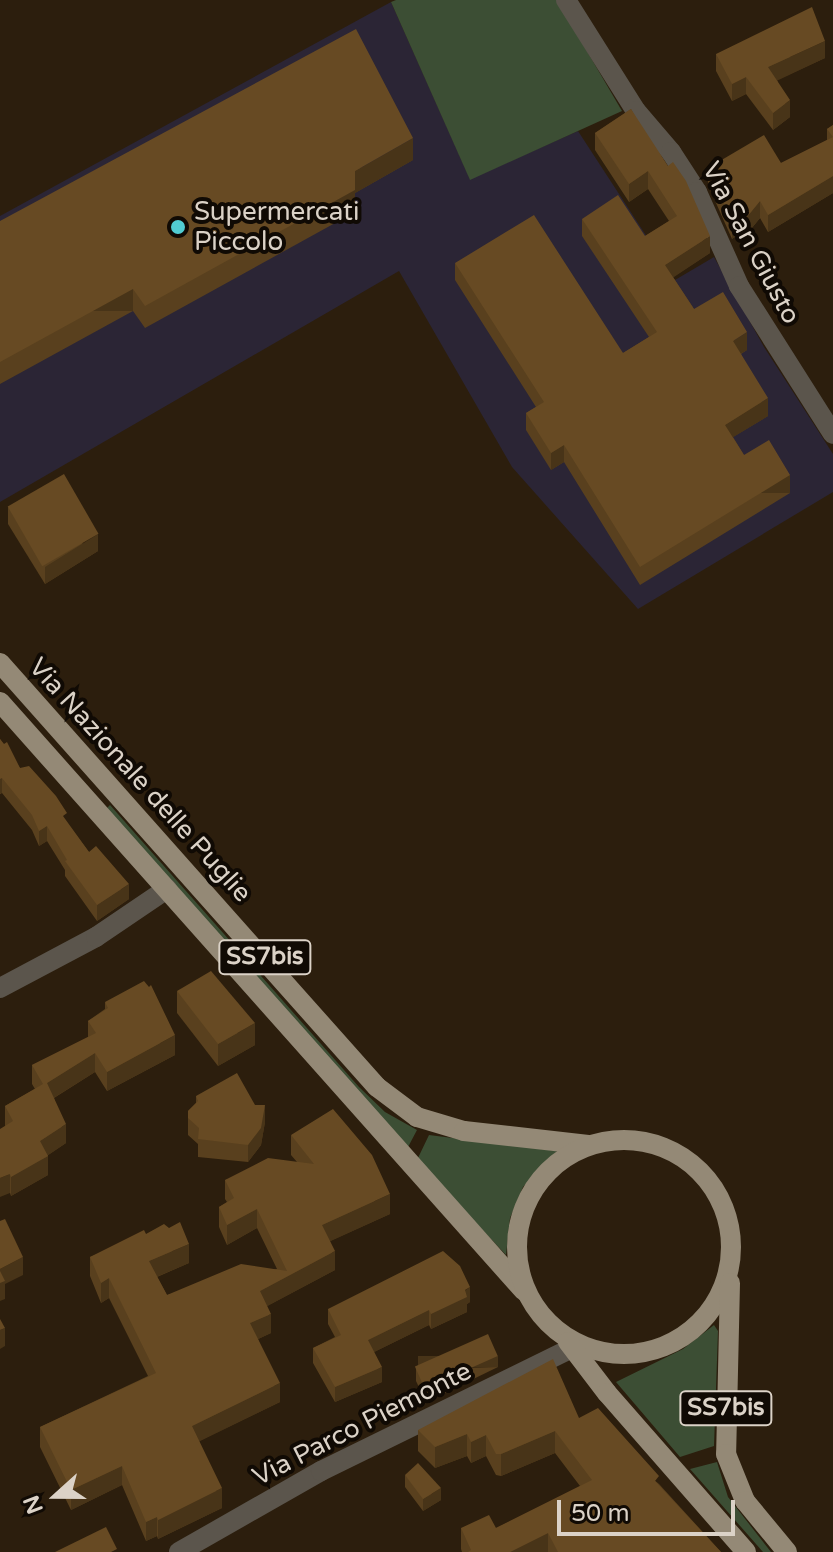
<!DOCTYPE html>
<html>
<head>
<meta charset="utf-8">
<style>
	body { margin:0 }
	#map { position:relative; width:833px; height:1552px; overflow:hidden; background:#2c1e0d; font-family:"Varela Round",sans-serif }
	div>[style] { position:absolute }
	.industrial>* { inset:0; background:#2b2535 }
	.green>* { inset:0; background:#3c4e34 }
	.minor>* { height:20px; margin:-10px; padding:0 10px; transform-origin:10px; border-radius:10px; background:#5b554c }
	.major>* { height:20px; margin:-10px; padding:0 10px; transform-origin:10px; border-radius:10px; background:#948976 }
	.major>.ring { margin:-10px; padding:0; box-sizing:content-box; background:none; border:20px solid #948976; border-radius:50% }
	.wall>* { inset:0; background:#59401e }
	.shaded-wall>* { inset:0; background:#483418; transform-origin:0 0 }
	.building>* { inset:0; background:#674a23; transform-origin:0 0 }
	.dots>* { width:22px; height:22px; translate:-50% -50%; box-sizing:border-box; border:4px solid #100a04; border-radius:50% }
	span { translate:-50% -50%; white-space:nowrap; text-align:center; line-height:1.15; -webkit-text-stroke:8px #100a04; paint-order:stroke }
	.shield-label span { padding:2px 6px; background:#100a04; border:2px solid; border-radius:6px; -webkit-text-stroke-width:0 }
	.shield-label { font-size:24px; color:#dbd2c7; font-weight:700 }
	.poi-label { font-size:26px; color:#dbd2c7 }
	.left { translate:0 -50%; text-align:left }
	.street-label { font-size:26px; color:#dbd2c7 }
	.north { position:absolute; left:16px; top:1456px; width:80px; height:80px; -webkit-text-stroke:6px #100a04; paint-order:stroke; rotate:249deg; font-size:22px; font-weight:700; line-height:32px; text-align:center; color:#dbd2c7 }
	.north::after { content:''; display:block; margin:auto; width:28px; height:36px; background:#dbd2c7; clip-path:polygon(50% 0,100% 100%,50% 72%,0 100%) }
	.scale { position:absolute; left:557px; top:1500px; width:178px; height:36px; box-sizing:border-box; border:4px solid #dbd2c7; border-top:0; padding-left:10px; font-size:24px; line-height:28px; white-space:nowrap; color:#dbd2c7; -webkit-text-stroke:6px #100a04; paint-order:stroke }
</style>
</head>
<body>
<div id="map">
	<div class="industrial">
		<i style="clip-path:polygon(391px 2px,470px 179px,578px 131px,675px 280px,714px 257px,764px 347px,833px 454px,833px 492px,638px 609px,512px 467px,399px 271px,0 502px,0 216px)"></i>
	</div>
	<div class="green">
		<i style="clip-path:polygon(396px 0,557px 0,622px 111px,470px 180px,391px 2px)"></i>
		<i style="clip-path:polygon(110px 805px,359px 1087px,385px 1112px,417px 1130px,407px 1149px,106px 809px)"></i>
		<i style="clip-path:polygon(429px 1135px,557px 1151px,523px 1187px,510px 1218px,506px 1255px,417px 1160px)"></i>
		<i style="clip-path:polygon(714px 1325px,718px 1331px,714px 1446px,680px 1457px,616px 1382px,683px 1349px)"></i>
		<i style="clip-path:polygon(717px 1462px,728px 1497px,771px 1552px,763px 1552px,690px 1469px)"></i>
	</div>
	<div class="minor">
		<i style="left:566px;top:0;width:131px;rotate:57.8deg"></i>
		<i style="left:636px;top:111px;width:54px;rotate:49.5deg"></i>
		<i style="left:671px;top:152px;width:48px;rotate:57deg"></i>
		<i style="left:697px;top:192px;width:103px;rotate:65.9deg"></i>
		<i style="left:739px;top:286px;width:175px;rotate:57.6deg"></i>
		<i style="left:0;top:988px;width:109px;rotate:-28deg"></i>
		<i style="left:96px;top:937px;width:86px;rotate:-34.1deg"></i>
		<i style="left:179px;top:1552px;width:163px;rotate:-29.7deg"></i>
		<i style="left:321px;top:1471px;width:280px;rotate:-26.1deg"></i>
	</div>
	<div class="major">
		<i style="left:0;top:663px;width:567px;rotate:48.36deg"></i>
		<i style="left:377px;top:1087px;width:50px;rotate:36.9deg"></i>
		<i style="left:417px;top:1117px;width:49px;rotate:16.6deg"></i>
		<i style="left:464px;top:1131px;width:125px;rotate:6.4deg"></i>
		<i style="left:0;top:702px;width:788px;rotate:48.34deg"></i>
		<i class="ring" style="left:517px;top:1140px;width:194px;height:194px"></i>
		<i style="left:730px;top:1283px;width:171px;rotate:91.3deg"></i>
		<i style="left:726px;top:1454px;width:51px;rotate:68deg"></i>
		<i style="left:745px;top:1501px;width:66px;rotate:50.5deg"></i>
		<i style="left:568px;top:1342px;width:64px;rotate:52.6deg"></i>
		<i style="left:607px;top:1393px;width:211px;rotate:48.8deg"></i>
	</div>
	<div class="wall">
		<i style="clip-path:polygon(716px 54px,825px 58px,777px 80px,790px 117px,773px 130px,746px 94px,732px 101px,716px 71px)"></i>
		<i style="clip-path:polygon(631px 109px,710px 253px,673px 277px,694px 309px,747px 350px,741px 354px,768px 416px,733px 437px,744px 455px,790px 493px,640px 585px,564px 462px,551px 470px,526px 430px,526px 413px,536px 407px,455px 280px,455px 263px,623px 353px,649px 337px,582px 236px,582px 219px,645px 236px,669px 221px,648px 189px,629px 202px,595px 150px,595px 133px)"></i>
		<i style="clip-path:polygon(833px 125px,833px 193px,768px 232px,760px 218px,742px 240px,739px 234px,732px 239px,708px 185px,708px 168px,781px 163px,827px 140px,827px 129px)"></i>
		<i style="clip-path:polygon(413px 160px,355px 193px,355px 212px,145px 328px,133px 311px,0 384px,0 221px)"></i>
		<i style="clip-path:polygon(8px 507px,98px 551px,45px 584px,8px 524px)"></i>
		<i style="clip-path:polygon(0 739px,20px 768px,67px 823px,89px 852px,129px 899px,97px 921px,65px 876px,65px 870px,47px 841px,39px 846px,32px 830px,2px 793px,0 794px)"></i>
		<i style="clip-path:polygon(177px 991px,255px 1045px,218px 1066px,177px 1013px)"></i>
		<i style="clip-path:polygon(105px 1002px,175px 1055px,107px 1091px,95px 1072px,54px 1098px,66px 1143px,48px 1155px,48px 1175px,11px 1196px,10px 1193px,5px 1125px,5px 1106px,35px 1089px,32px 1084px,32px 1065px,88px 1037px,88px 1021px,105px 1009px)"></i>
		<i style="clip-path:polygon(196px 1096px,255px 1105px,265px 1122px,261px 1145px,248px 1162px,198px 1157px,198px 1144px,188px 1135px,188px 1111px,196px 1103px)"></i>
		<i style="clip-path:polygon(291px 1135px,390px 1214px,330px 1241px,335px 1270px,267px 1306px,271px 1333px,258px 1339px,280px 1402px,199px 1441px,222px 1508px,158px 1539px,157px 1536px,146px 1541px,122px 1485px,71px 1510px,40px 1447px,40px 1427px,148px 1376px,109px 1298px,101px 1303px,90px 1276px,90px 1257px,146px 1234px,189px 1263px,157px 1277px,167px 1295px,277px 1269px,257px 1228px,227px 1245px,219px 1227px,219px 1207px,227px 1202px,225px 1199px,225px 1180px,297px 1162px,291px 1155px)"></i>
		<i style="clip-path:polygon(470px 1302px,467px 1304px,467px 1312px,431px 1329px,429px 1325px,374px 1352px,382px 1382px,335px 1402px,313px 1363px,313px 1348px,335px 1337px,328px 1324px,328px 1309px)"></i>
		<i style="clip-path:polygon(498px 1367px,426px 1402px,416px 1381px,416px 1369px)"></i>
		<i style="clip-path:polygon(579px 1418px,659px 1484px,721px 1552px,462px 1552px,461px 1549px,461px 1528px,496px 1528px,580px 1486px,555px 1453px,501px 1476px,496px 1475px,486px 1456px,471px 1463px,467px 1456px,435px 1468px,418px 1451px,418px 1430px)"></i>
		<i style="clip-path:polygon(405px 1475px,441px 1500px,423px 1511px,405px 1487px)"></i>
	</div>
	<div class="shaded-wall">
		<i style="clip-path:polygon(825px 41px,825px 58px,768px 85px,768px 67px)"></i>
		<i style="clip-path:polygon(746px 77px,746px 94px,732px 101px,732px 84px)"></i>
		<i style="clip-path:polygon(790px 100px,790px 117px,773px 130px,773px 113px)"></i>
		<i style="clip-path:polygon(413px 138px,413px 160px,355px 193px,355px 171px)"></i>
		<i style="clip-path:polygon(648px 171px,648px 189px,629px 202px,629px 184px)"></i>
		<i style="clip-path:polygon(833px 176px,833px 193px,768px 232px,768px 215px)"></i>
		<i style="left:355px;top:190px;width:22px;height:240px;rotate:90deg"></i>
		<i style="clip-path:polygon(760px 201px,760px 218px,742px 240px,742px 223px)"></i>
		<i style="clip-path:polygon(739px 217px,739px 234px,732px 239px,732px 222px)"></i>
		<i style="clip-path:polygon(710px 236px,710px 253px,665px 283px,665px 265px)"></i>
		<i style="left:133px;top:289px;width:22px;height:152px;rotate:90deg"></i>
		<i style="clip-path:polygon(747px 332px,747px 350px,733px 358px,733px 341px)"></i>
		<i style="clip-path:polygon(768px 398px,768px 416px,725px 442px,725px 425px)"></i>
		<i style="clip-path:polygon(564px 445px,564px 462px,551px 470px,551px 453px)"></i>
		<i style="left:790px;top:475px;width:18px;height:176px;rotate:90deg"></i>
		<i style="clip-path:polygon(98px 534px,98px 551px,45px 584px,45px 567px)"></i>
		<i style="left:2px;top:778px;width:15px;height:2px;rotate:90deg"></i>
		<i style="clip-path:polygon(47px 826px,47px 841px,39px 846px,39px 831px)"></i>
		<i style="clip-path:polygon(129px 884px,129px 899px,97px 921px,97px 905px)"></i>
		<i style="clip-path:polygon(255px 1023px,255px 1045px,218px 1066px,218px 1044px)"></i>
		<i style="clip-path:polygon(175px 1035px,175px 1055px,107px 1091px,107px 1072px)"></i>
		<i style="clip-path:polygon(95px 1053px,95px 1072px,47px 1102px,47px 1083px)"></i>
		<i style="clip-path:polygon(265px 1105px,265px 1122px,261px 1145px,248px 1162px,248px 1145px)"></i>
		<i style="clip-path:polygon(66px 1124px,66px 1143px,41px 1160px,48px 1156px,48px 1175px,11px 1196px,11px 1177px,40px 1141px)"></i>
		<i style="clip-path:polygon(10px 1174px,10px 1193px,0 1197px,0 1178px)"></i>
		<i style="clip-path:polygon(390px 1194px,390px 1214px,322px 1245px,322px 1225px)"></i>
		<i style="clip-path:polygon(257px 1209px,257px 1228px,227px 1245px,227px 1225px)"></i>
		<i style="clip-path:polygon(189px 1244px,189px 1263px,149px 1280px,149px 1261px)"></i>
		<i style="clip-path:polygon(335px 1251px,335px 1270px,260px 1310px,260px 1291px)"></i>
		<i style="clip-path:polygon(23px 1257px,23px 1275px,5px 1284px,5px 1299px,0 1301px,0 1269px)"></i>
		<i style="clip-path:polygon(109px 1278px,109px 1298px,101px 1303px,101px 1283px)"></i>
		<i style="clip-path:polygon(470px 1287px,470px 1302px,467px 1304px,467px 1312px,431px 1329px,431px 1314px)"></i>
		<i style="clip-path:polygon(429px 1310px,429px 1325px,368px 1355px,368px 1340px)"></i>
		<i style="clip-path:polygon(271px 1314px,271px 1333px,250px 1343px,250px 1323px)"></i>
		<i style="clip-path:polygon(5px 1328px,5px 1346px,0 1349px,0 1330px)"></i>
		<i style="left:498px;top:1356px;width:11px;height:80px;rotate:90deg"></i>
		<i style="clip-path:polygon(382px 1367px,382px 1382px,335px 1402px,335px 1387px)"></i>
		<i style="clip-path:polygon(280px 1383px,280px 1402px,192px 1445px,192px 1426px)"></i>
		<i style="clip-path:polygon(555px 1431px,555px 1453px,501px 1476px,501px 1454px)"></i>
		<i style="clip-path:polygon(467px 1434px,467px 1456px,435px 1468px,435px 1447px)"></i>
		<i style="clip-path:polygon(486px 1435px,486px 1456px,471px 1463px,471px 1442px)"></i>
		<i style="clip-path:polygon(122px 1466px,122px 1485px,71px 1510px,71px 1490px)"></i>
		<i style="clip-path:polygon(222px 1488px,222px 1508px,158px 1539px,158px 1520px)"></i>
		<i style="clip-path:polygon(441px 1488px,441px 1500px,423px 1511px,423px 1499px)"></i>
		<i style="clip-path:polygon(157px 1517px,157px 1536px,146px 1541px,146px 1522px)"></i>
		<i style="clip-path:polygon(548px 1533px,548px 1552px,510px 1552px)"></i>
	</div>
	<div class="building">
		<i style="clip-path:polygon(812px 7px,825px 41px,768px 67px,790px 100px,773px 113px,746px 77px,732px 84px,716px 54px)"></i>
		<i style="clip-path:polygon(356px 29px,413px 138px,355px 171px,355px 190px,145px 306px,133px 289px,0 362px,0 221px)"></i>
		<i style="clip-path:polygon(631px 109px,668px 166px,673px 162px,686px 181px,710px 236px,665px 265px,694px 309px,723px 292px,747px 332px,733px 341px,768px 398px,725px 425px,744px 455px,769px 440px,790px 475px,640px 567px,564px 445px,551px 453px,526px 413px,544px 402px,455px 263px,534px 215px,623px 353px,657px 332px,582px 219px,618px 195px,645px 236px,677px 216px,648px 171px,629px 184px,595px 133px)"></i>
		<i style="clip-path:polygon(833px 125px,833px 176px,768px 215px,760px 201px,742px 223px,739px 217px,732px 222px,708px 168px,764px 135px,781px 163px,833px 137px,827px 129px)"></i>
		<i style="left:64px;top:474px;width:69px;height:65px;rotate:60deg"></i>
		<i style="clip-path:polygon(0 739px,4px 744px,7px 742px,20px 768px,29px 766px,56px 796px,67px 813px,63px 816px,89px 852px,96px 846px,129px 884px,97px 905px,65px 861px,67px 860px,47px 826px,39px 831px,32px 815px,2px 778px,0 779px)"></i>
		<i style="clip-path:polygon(211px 971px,255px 1023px,218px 1044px,177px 991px)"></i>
		<i style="clip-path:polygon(144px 981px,149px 987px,151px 985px,175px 1035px,107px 1072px,95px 1053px,47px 1083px,66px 1124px,40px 1141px,48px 1156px,11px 1177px,10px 1174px,0 1178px,0 1129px,13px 1121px,5px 1106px,43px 1084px,32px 1065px,96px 1033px,88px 1021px,108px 1008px,105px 1002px)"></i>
		<i style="clip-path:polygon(237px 1073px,255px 1105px,265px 1105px,261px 1128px,248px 1145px,198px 1139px,199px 1128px,188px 1118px,188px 1111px,198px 1101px,196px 1096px)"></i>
		<i style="clip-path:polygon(333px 1109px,372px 1155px,390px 1194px,322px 1225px,335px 1251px,260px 1291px,271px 1314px,250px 1323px,280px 1383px,192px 1426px,222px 1488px,158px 1520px,157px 1517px,146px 1522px,122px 1466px,71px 1490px,40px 1427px,156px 1373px,109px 1278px,101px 1283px,90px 1257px,144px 1230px,146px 1234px,164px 1224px,169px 1228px,180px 1222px,189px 1244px,149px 1261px,167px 1295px,241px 1264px,287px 1271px,257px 1209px,227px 1225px,219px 1207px,234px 1198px,225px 1180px,268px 1158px,314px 1164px,291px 1135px)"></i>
		<i style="clip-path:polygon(5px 1219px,23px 1257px,0 1269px,0 1221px)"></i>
		<i style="clip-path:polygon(443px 1251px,460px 1266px,470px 1287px,465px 1290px,467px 1297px,431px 1314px,429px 1310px,368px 1340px,382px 1367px,335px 1387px,313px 1348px,341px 1335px,328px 1309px)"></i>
		<i style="clip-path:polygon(0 1271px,5px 1281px,0 1283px)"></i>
		<i style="clip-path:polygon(0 1319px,5px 1328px,0 1330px)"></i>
		<i style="left:488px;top:1334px;width:24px;height:80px;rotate:66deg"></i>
		<i style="clip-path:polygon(553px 1359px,579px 1418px,598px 1408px,659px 1476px,655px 1481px,721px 1552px,558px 1552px,548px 1533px,510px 1552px,468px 1552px,471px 1550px,461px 1528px,489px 1515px,496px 1528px,592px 1480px,555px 1431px,501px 1454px,496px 1454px,486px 1435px,471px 1442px,467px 1434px,435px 1447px,418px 1430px)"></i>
		<i style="clip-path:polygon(418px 1463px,441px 1488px,423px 1499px,405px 1475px)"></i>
		<i style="clip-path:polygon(106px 1527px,117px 1549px,111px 1552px,55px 1552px)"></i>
	</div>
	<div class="dots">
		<i style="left:178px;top:227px;background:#51ccd2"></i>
	</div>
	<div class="shield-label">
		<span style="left:265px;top:957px">SS7bis</span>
		<span style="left:726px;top:1408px">SS7bis</span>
	</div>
	<div class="poi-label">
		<span class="left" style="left:194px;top:227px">Supermercati<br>Piccolo</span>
	</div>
	<div class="street-label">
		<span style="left:751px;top:243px;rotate:62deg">Via San Giusto</span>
		<span style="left:140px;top:780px;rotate:48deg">Via Nazionale delle Puglie</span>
		<span style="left:362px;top:1424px;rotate:-27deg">Via Parco Piemonte</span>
	</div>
	<div class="north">N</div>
	<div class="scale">50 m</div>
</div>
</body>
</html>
